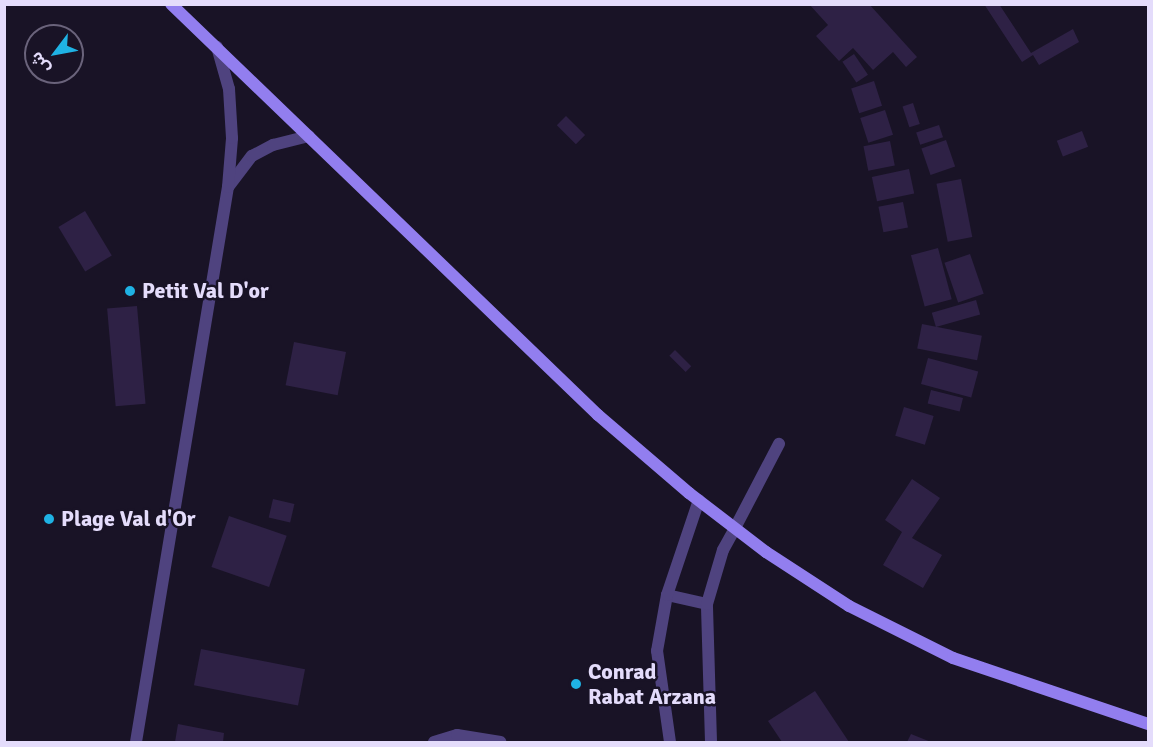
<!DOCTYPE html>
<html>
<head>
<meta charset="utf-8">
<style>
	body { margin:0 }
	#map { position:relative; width:1153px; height:747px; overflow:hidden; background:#191326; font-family:Signika,"Noto Sans Arabic",sans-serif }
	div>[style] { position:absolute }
	.building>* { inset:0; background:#2e2145; transform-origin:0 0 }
	.lane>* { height:12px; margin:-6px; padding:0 6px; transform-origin:6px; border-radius:6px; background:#4f437f }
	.street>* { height:12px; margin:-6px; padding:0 6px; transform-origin:6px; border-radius:6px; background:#4f437f }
	.secondary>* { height:12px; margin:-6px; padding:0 6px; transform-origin:6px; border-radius:6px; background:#927eef }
	.dots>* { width:16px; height:16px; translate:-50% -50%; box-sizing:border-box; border:3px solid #191326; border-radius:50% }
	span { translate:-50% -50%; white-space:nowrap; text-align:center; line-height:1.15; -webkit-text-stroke:5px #191326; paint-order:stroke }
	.poi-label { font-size:22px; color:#e4dcfb; font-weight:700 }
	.left { translate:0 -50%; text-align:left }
	.frame { position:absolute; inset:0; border:6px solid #e4dcfb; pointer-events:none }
	.north { position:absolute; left:24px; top:24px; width:60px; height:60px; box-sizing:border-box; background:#191326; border:2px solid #6a637b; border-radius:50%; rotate:238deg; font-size:16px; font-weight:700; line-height:24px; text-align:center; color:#e4dcfb }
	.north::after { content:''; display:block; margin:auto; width:21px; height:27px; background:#1fb2e4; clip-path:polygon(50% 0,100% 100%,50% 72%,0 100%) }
</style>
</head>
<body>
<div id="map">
	<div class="building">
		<i style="clip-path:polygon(809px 4px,869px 4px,917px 57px,906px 67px,893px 52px,873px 70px,853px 48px,839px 61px,816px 36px,828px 25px)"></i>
		<i style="clip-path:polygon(984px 4px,999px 4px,1031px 53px,1073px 29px,1079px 42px,1039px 65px,1033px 55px,1022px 62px)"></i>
		<i style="left:854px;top:54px;width:25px;height:14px;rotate:56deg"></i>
		<i style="left:874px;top:81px;width:26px;height:24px;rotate:72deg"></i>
		<i style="left:913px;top:103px;width:22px;height:11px;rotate:72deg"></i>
		<i style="left:885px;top:110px;width:26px;height:26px;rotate:72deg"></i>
		<i style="left:566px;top:116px;width:27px;height:13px;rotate:45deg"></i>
		<i style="left:939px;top:125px;width:13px;height:24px;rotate:72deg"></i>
		<i style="left:1082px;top:131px;width:17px;height:27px;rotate:69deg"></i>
		<i style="left:946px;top:140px;width:28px;height:26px;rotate:71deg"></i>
		<i style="left:890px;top:141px;width:25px;height:27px;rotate:79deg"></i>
		<i style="left:909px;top:169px;width:25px;height:38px;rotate:78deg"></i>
		<i style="left:961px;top:179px;width:59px;height:25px;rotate:79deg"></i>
		<i style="left:903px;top:202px;width:26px;height:25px;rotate:79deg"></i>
		<i style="left:85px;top:211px;width:52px;height:31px;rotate:59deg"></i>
		<i style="left:938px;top:248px;width:53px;height:28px;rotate:75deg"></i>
		<i style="left:970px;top:254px;width:42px;height:27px;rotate:71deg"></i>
		<i style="left:976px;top:300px;width:15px;height:46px;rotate:74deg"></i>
		<i style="left:137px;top:306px;width:98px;height:30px;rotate:85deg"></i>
		<i style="left:922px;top:324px;width:61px;height:25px;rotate:11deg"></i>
		<i style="left:294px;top:342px;width:53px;height:44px;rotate:11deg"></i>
		<i style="left:675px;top:350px;width:23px;height:8px;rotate:45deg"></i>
		<i style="left:928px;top:358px;width:52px;height:27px;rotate:15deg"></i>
		<i style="left:931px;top:390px;width:33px;height:14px;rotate:14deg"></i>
		<i style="left:904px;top:407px;width:31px;height:30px;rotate:17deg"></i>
		<i style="clip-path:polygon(912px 479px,940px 498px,912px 538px,942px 555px,923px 588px,883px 565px,902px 532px,885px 520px)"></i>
		<i style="left:273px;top:499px;width:22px;height:19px;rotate:13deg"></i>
		<i style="left:229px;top:516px;width:61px;height:54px;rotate:19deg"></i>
		<i style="left:201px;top:649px;width:106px;height:37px;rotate:11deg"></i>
		<i style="clip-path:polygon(815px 691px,849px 742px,782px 742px,768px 721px)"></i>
		<i style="clip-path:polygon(178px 724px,224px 733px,223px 742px,175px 742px)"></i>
		<i style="clip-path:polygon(911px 734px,931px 742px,907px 742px)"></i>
	</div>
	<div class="lane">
		<i style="left:229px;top:186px;width:38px;rotate:-53deg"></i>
		<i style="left:252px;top:156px;width:24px;rotate:-28deg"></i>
		<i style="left:273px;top:145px;width:37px;rotate:-14deg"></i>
		<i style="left:735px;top:528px;width:95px;rotate:-62.4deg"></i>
		<i style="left:136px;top:742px;width:563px;rotate:-80.59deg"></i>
		<i style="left:228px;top:187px;width:49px;rotate:-85.3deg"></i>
		<i style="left:232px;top:138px;width:49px;rotate:-93.5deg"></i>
		<i style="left:229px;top:89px;width:44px;rotate:-105.9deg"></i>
		<i style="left:434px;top:742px;width:24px;rotate:-17deg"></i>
		<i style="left:457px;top:735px;width:44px;rotate:9.2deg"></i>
	</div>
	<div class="street">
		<i style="left:667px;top:595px;width:41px;rotate:12.7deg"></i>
		<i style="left:670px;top:742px;width:92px;rotate:-98.1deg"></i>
		<i style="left:657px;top:651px;width:57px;rotate:-79.9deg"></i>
		<i style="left:667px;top:595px;width:100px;rotate:-71.4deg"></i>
		<i style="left:711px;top:742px;width:138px;rotate:-91.7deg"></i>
		<i style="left:707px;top:604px;width:56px;rotate:-73.5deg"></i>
		<i style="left:723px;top:550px;width:25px;rotate:-61deg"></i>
	</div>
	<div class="secondary">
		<i style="left:171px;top:4px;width:593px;rotate:43.91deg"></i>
		<i style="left:598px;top:415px;width:120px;rotate:40.6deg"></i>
		<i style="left:689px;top:493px;width:97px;rotate:37.5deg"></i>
		<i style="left:766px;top:552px;width:99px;rotate:33deg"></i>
		<i style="left:849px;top:606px;width:116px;rotate:26.6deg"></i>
		<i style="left:953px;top:658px;width:206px;rotate:18.7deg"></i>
	</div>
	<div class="dots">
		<i style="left:130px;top:291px;background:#1fb2e4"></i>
		<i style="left:49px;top:519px;background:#1fb2e4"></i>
		<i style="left:576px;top:684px;background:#1fb2e4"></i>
	</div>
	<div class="poi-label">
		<span class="left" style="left:142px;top:291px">Petit Val D'or</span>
		<span class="left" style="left:61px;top:519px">Plage Val d'Or</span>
		<span class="left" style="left:588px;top:684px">Conrad<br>Rabat Arzana</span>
	</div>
	<div class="frame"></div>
	<div class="north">ش</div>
</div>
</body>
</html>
